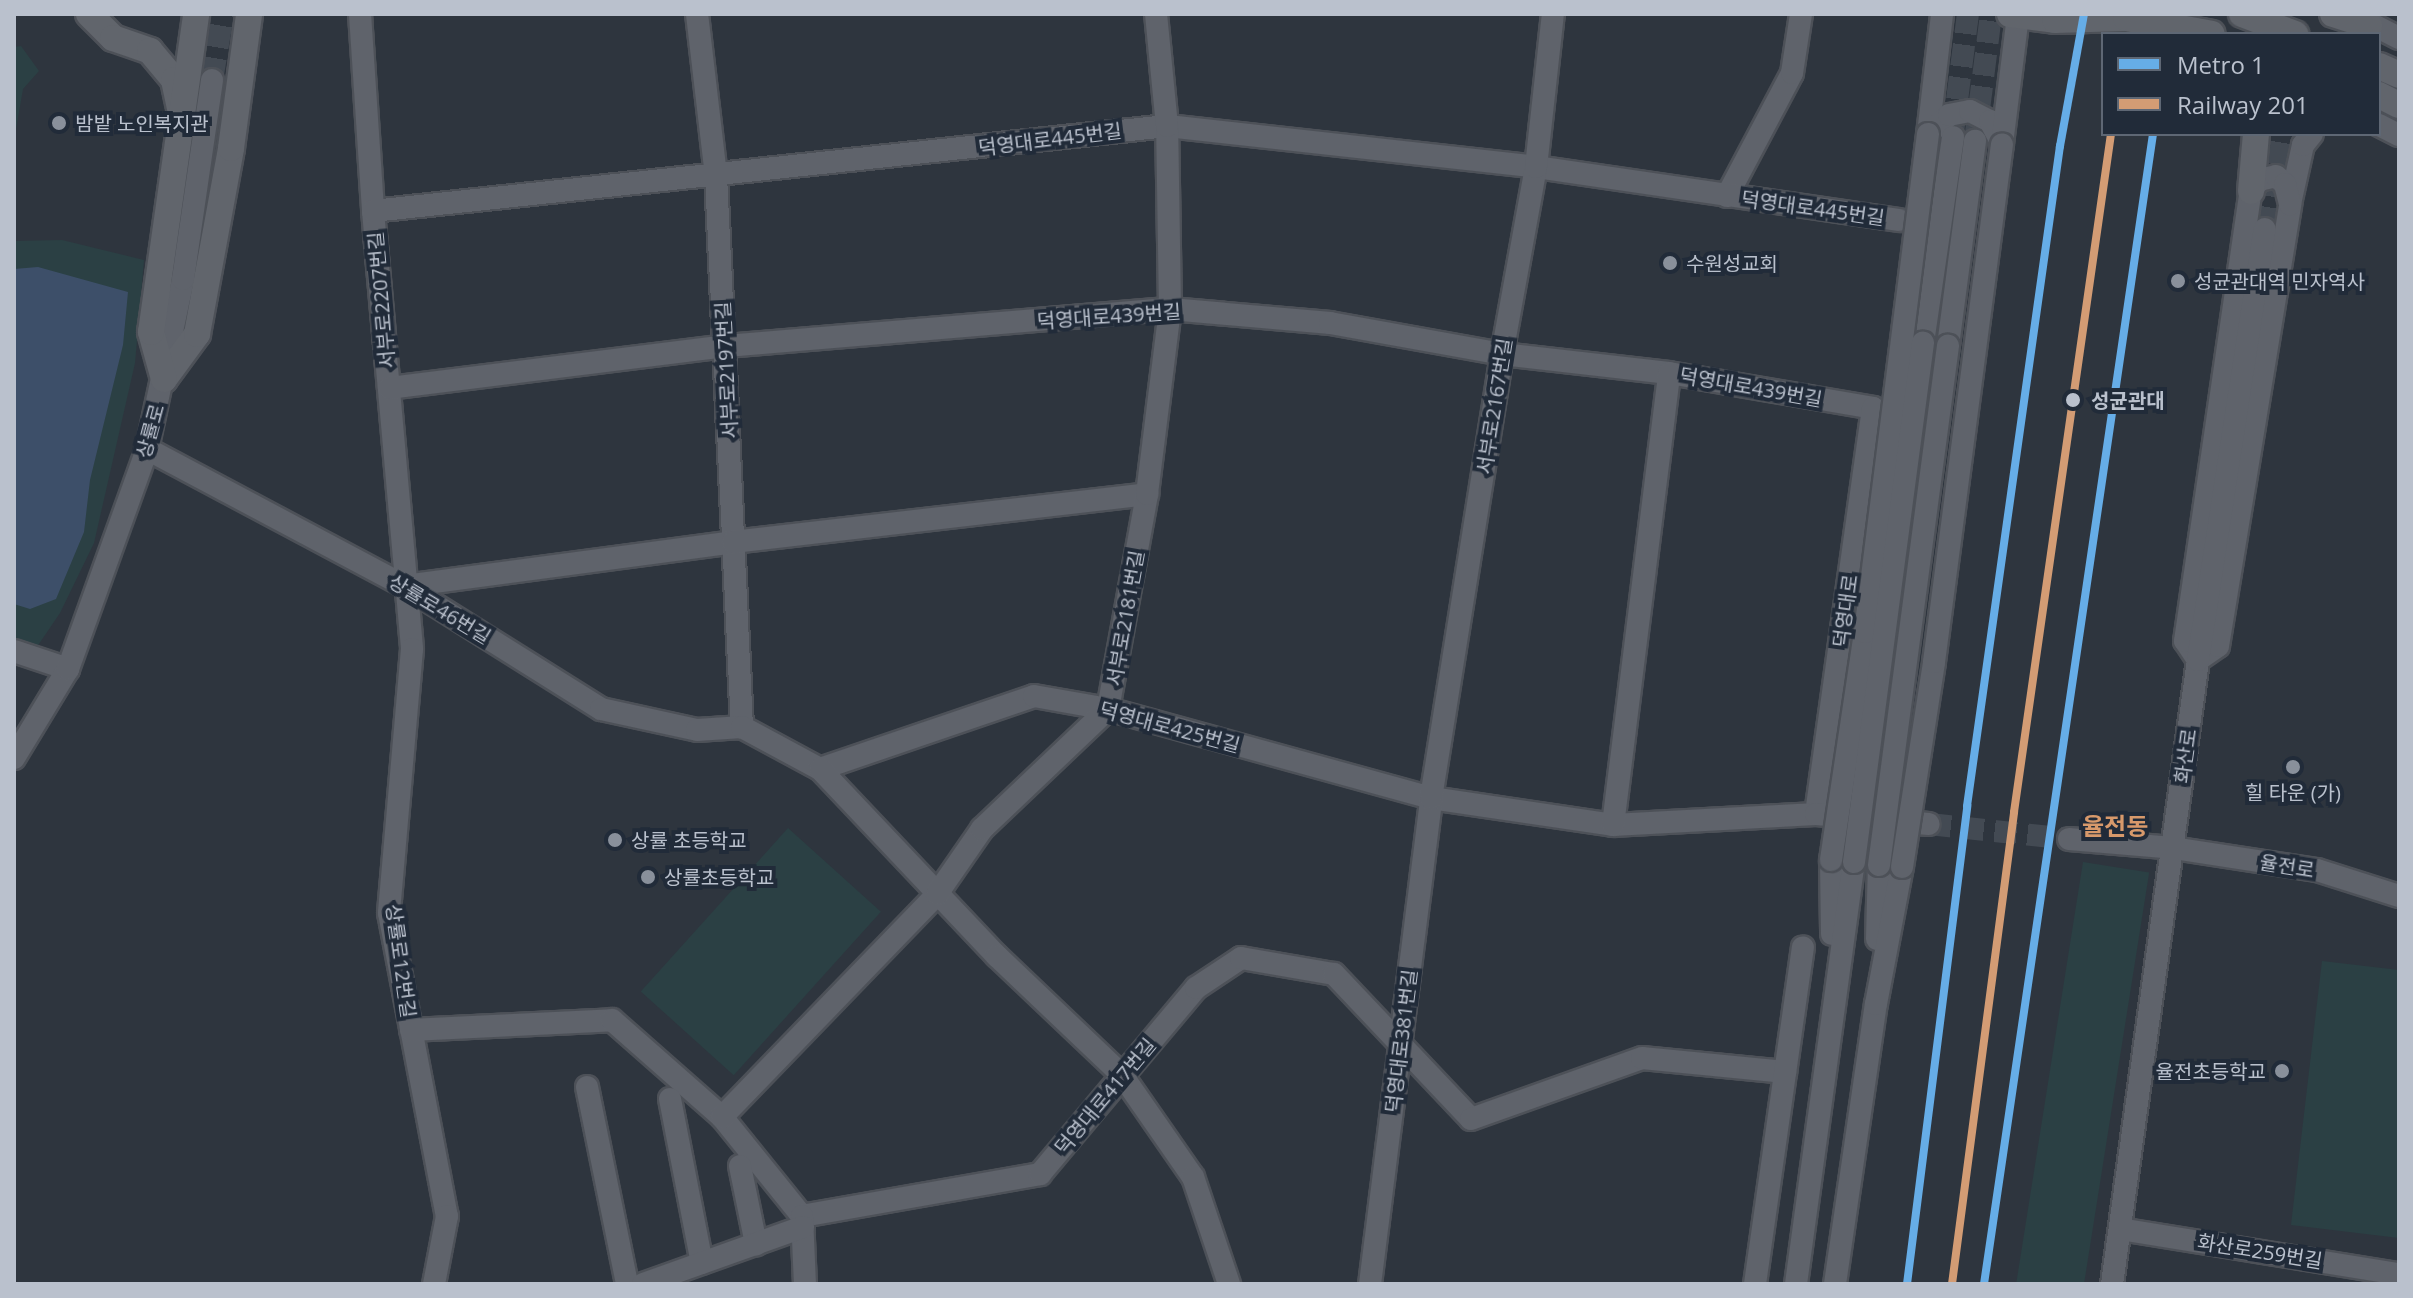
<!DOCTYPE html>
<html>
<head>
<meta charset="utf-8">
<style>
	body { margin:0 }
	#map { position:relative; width:2413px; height:1298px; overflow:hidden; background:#2e353e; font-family:"Open Sans","Noto Sans KR",sans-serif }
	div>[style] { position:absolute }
	.green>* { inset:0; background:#2b4044; transform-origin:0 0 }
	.water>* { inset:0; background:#3d4f69 }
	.minor-tunnel>* { height:22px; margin-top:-11px; transform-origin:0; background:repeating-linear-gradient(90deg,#434a53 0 22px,transparent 0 33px) }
	.roads { filter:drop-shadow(2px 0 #4d5158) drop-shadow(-2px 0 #4d5158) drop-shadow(0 2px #4d5158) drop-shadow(0 -2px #4d5158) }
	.minor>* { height:22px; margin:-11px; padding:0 11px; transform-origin:11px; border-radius:11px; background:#5f636b }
	.major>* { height:26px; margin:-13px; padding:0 13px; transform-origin:13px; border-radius:13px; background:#61656c }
	.bridges { filter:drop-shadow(2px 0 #4d5158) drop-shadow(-2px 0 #4d5158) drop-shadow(0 2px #4d5158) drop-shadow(0 -2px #4d5158) }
	.minor-bridge>* { height:22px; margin:-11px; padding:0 11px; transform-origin:11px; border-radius:11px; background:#5f636b }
	.major-bridge>* { height:26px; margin:-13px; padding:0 13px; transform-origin:13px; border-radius:13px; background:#61656c }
	.rail-1>* { height:8px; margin:-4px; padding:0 4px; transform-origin:4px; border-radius:4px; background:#d39c74 }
	.metro-1>* { height:8px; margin:-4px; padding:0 4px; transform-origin:4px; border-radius:4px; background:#66ade7 }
	.dots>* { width:22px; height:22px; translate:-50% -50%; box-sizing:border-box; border:4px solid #212b39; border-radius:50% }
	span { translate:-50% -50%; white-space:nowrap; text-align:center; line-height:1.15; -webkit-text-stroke:8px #212b39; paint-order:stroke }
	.poi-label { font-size:20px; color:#bac1cd }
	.left { translate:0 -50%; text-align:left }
	.right { translate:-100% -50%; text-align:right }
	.street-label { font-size:20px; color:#bac1cd }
	.stop-label { font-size:20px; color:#bac1cd; font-weight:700 }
	.quarter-label { font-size:24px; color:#d7996b; font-weight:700 }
	.frame { position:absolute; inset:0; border:16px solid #bac1cd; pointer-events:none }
	.legend { position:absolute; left:2101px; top:32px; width:280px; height:104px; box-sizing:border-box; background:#212b39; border:2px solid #5e6774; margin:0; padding:10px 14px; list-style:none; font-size:24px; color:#bac1cd }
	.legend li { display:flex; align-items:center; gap:16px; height:40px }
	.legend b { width:40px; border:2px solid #5e6774 }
</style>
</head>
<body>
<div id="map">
	<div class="green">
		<i style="clip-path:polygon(21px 46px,39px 71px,23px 89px,14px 141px,14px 47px)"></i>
		<i style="clip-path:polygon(62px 240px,144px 260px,135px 363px,94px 543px,60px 613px,24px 666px,14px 661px,14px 241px)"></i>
		<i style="left:788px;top:828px;width:125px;height:220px;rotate:42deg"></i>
		<i style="left:2083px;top:862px;width:67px;height:426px;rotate:9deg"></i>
		<i style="clip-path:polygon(2322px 961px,2399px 970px,2399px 1238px,2291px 1225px)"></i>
	</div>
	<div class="water">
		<i style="clip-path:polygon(38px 267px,128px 292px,123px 345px,90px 480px,84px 532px,56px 599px,30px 609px,14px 604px,14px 269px)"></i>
	</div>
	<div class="minor-tunnel">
		<i style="left:212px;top:80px;width:67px;rotate:-80.5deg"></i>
		<i style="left:1953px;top:132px;width:119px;rotate:-82.8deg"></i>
		<i style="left:1975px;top:141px;width:128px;rotate:-82.8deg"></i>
		<i style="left:2265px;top:229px;width:96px;rotate:-80.4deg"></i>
		<i style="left:1929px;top:824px;width:141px;rotate:6.1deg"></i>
	</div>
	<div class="roads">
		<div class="minor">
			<i style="left:360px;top:14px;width:197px;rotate:86.2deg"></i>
			<i style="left:373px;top:211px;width:440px;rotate:84.9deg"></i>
			<i style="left:412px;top:649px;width:265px;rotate:95deg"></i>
			<i style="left:389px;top:913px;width:309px;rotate:79.2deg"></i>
			<i style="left:447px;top:1216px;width:69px;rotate:100.8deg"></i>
			<i style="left:697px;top:14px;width:163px;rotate:83.3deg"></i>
			<i style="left:716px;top:176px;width:552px;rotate:87.3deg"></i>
			<i style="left:2358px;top:17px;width:46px;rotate:27.1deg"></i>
			<i style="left:2379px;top:125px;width:22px;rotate:27deg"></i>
			<i style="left:1928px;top:134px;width:121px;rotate:-83.3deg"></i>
			<i style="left:1928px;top:134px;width:28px;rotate:-42deg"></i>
			<i style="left:1949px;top:115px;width:21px;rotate:-11deg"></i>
			<i style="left:1970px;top:111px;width:22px;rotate:27deg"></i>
			<i style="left:1990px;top:121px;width:26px;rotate:62deg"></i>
			<i style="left:2002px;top:144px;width:130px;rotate:-82.9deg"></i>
			<i style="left:1727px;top:196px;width:139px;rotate:-62.1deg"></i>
			<i style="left:1792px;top:73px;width:60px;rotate:-81.3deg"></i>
			<i style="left:373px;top:211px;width:799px;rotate:-6.11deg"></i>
			<i style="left:1167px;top:126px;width:371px;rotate:6.3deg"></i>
			<i style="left:1536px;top:167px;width:367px;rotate:8.3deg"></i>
			<i style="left:1923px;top:343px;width:208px;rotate:-81.7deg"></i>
			<i style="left:1948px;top:346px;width:207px;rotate:-82.5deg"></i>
			<i style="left:389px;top:388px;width:340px;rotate:-7.1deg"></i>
			<i style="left:726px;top:346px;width:446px;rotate:-4.8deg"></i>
			<i style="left:1170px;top:309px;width:161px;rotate:5deg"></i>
			<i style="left:1330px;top:323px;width:175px;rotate:10.2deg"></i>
			<i style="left:1502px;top:354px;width:168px;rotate:6.5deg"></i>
			<i style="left:1669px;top:373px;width:207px;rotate:9.7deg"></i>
			<i style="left:1873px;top:408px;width:410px;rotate:98deg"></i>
			<i style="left:147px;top:449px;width:292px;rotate:28deg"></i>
			<i style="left:405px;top:586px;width:231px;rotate:32.1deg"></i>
			<i style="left:601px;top:709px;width:98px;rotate:12.3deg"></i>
			<i style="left:697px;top:730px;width:45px;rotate:-3.8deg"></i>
			<i style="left:405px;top:586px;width:331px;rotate:-7.6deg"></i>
			<i style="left:733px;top:542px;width:417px;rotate:-6.6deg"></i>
			<i style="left:14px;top:651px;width:57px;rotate:18.4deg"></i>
			<i style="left:2198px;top:660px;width:24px;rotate:-35deg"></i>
			<i style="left:2218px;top:646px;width:448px;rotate:-80.7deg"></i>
			<i style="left:2290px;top:204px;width:60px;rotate:-77.6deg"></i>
			<i style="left:2303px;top:145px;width:14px;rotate:-51deg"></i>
			<i style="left:2198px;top:660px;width:23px;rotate:-124deg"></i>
			<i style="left:2185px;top:641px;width:455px;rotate:-81.7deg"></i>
			<i style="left:2251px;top:191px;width:14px;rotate:-54deg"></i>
			<i style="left:2259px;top:180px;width:17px;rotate:-13deg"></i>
			<i style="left:2276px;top:176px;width:12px;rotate:42deg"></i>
			<i style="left:2285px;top:184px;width:21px;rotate:76deg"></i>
			<i style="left:742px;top:727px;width:89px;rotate:28.3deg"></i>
			<i style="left:820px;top:769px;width:226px;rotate:-18.8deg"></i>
			<i style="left:1034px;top:696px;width:75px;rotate:10deg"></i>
			<i style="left:1108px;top:709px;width:335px;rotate:15.4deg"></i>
			<i style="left:1431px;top:798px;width:184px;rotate:8.4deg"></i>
			<i style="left:1613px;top:825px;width:203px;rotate:-3.1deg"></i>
			<i style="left:1816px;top:814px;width:113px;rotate:5.1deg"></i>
			<i style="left:14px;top:758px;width:104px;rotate:-58.8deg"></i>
			<i style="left:68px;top:669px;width:234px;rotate:-70.2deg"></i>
			<i style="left:147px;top:449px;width:174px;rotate:-78deg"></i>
			<i style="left:183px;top:279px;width:201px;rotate:-81.7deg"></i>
			<i style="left:820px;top:769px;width:257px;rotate:46.6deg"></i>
			<i style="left:997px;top:956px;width:173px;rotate:43.6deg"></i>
			<i style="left:1122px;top:1075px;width:124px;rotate:55.2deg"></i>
			<i style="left:1193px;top:1177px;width:113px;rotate:71.4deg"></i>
			<i style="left:1613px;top:825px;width:455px;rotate:-82.9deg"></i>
			<i style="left:2069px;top:839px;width:104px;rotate:4.9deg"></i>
			<i style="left:2173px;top:848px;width:146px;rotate:8.7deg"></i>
			<i style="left:2317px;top:870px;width:86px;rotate:17.6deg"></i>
			<i style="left:1831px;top:860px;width:74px;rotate:89.2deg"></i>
			<i style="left:1877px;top:939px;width:74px;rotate:-88.5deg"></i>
			<i style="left:411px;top:1030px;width:201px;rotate:-2.8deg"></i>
			<i style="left:612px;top:1020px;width:147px;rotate:41.4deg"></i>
			<i style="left:722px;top:1117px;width:127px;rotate:51.1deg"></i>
			<i style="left:802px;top:1216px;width:242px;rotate:-10deg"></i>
			<i style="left:1040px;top:1174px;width:243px;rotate:-50deg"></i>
			<i style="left:1196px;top:988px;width:54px;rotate:-33.7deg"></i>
			<i style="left:1241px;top:958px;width:94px;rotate:9.8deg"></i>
			<i style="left:1334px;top:974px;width:199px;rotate:46.6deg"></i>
			<i style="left:1471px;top:1119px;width:182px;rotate:-19.6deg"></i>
			<i style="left:1642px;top:1058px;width:144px;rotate:5.6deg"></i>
			<i style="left:587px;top:1087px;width:201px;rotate:78.5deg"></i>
			<i style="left:670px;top:1099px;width:167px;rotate:79deg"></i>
			<i style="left:722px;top:1117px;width:310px;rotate:-46deg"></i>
			<i style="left:937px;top:894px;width:79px;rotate:-55.3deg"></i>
			<i style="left:982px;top:829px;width:174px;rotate:-43.6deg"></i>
			<i style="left:1108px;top:709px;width:219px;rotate:-79.7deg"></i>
			<i style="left:1147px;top:494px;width:186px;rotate:-82.9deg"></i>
			<i style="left:1170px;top:309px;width:183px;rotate:-90.9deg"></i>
			<i style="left:1167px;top:126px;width:113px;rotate:-95.6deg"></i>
			<i style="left:740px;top:1166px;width:80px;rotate:78.4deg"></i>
			<i style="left:802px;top:1216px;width:68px;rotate:87.5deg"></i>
			<i style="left:2120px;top:1229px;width:283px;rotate:9.2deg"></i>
			<i style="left:643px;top:1284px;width:170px;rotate:-19.6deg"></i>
			<i style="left:1370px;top:1284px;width:490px;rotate:-82.8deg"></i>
			<i style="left:1431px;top:798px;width:450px;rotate:-80.9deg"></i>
			<i style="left:1502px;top:354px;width:190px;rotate:-79.7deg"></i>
			<i style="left:1536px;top:167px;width:154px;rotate:-83.7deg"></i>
			<i style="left:1755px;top:1284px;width:340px;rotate:-81.9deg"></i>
			<i style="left:1796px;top:1284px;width:426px;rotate:-82.2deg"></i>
			<i style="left:1835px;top:1284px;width:283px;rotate:-81.7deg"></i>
			<i style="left:1876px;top:1004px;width:139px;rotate:-79.3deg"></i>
			<i style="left:2112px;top:1284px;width:630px;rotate:-82.15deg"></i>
			<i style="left:2198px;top:660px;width:436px;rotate:-81.2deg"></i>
		</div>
		<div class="major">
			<i style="left:89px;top:14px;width:34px;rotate:45deg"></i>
			<i style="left:113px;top:38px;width:39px;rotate:19deg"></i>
			<i style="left:150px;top:51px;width:38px;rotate:50deg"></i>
			<i style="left:174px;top:80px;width:30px;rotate:78deg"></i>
			<i style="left:2010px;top:14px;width:45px;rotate:7.6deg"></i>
			<i style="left:2055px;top:20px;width:71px;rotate:-1.6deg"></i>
			<i style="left:2126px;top:18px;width:87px;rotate:10.5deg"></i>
			<i style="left:2333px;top:14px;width:38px;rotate:18deg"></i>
			<i style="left:2379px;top:66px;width:22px;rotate:24deg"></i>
			<i style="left:2379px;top:95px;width:22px;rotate:27deg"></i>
			<i style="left:2251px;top:191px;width:57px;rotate:-85deg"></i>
			<i style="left:164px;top:379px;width:56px;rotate:-53.7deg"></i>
			<i style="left:197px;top:334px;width:189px;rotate:-79.6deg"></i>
			<i style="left:231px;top:148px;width:135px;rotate:-82.3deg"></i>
			<i style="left:164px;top:379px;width:49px;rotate:-105.5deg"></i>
			<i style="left:151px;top:332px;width:321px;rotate:-81.9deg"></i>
		</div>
	</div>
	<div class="bridges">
		<div class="minor-bridge">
			<i style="left:1831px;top:860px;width:231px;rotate:-81.5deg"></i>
			<i style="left:1865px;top:632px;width:502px;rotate:-82.79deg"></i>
			<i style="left:1854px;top:862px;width:524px;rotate:-82.43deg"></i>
			<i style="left:1879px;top:865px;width:524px;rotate:-82.43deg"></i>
			<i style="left:1902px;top:867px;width:207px;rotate:-81.1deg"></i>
			<i style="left:1934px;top:662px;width:522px;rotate:-82.52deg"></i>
		</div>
		<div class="major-bridge">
			<i style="left:2242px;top:14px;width:57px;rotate:20.7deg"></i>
		</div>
	</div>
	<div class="rail-1">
		<i style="left:1952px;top:1284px;width:476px;rotate:-82.5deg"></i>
		<i style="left:2014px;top:812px;width:685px;rotate:-81.86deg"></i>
	</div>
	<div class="metro-1">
		<i style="left:1907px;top:1284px;width:482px;rotate:-82.8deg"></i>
		<i style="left:1967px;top:806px;width:667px;rotate:-81.98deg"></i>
		<i style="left:2060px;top:146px;width:134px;rotate:-79.7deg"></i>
		<i style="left:1984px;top:1284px;width:1162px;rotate:-81.64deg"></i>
	</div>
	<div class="dots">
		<i style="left:59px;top:123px;background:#89909b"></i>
		<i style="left:1670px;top:263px;background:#89909b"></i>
		<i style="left:2178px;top:281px;background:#89909b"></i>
		<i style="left:2073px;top:400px;background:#bac1cd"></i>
		<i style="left:2293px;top:767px;background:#89909b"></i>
		<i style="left:615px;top:840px;background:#89909b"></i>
		<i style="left:648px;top:877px;background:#89909b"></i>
		<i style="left:2282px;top:1071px;background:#89909b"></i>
	</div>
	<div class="poi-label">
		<span class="left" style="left:75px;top:123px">밤밭 노인복지관</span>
		<span class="left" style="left:1686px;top:263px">수원성교회</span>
		<span class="left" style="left:2194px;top:281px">성균관대역 민자역사</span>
		<span style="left:2293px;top:792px">힐 타운 (가)</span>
		<span class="left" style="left:631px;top:840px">상률 초등학교</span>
		<span class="left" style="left:664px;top:877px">상률초등학교</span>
		<span class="right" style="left:2266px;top:1071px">율전초등학교</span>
	</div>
	<div class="street-label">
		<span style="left:1050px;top:139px;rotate:-7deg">덕영대로445번길</span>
		<span style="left:1813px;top:208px;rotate:8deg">덕영대로445번길</span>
		<span style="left:381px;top:300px;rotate:-95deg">서부로2207번길</span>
		<span style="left:1109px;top:316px;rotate:-4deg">덕영대로439번길</span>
		<span style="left:726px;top:370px;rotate:-93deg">서부로2197번길</span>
		<span style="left:1751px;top:387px;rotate:10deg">덕영대로439번길</span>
		<span style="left:1494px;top:406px;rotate:-81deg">서부로2167번길</span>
		<span style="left:150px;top:431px;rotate:-75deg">상률로</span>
		<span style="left:440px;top:609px;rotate:31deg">상률로46번길</span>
		<span style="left:1845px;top:611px;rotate:-82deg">덕영대로</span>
		<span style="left:1125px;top:618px;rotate:-80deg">서부로2181번길</span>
		<span style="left:1170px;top:727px;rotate:15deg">덕영대로425번길</span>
		<span style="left:2185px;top:756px;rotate:-82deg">화산로</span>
		<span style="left:2287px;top:866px;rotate:9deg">율전로</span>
		<span style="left:401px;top:961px;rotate:82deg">상률로12번길</span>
		<span style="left:1401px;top:1041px;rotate:-83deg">덕영대로381번길</span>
		<span style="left:1105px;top:1096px;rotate:-50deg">덕영대로417번길</span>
		<span style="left:2260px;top:1251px;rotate:9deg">화산로259번길</span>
	</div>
	<div class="stop-label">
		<span class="left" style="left:2091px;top:400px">성균관대</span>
	</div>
	<div class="quarter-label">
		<span style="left:2115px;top:826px">율전동</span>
	</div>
	<div class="frame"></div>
	<ul class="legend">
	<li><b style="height:10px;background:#66ade7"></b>Metro 1</li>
	<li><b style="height:10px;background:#d39c74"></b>Railway 201</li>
	</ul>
</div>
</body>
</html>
